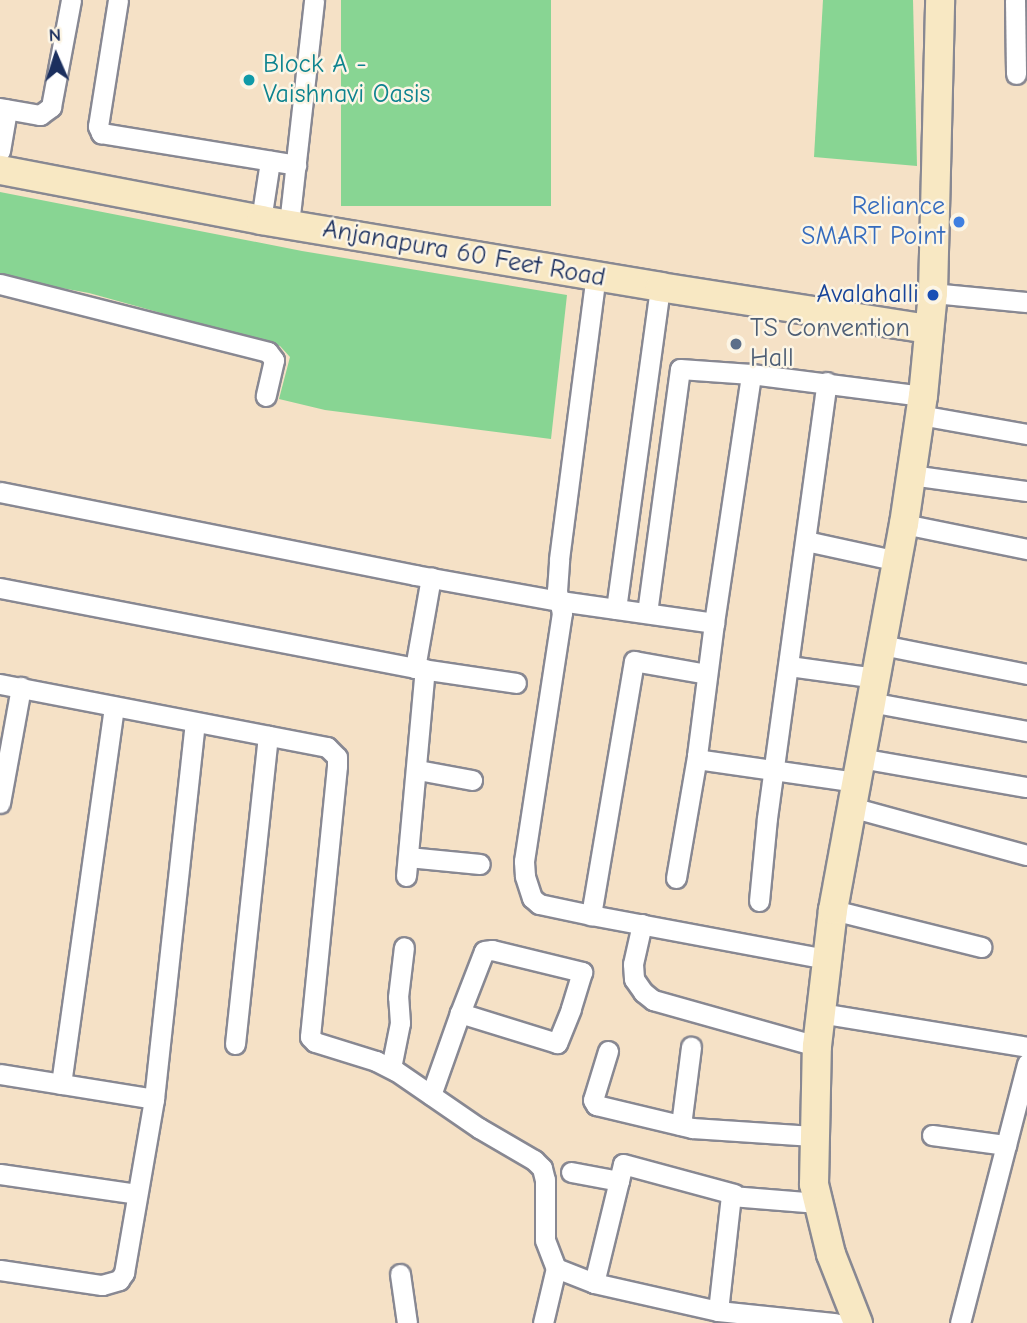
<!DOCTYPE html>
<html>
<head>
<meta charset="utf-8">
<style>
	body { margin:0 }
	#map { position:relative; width:1027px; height:1323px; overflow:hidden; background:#f5e1c6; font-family:"Comic Neue",sans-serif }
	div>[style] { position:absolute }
	.green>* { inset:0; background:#88d593; transform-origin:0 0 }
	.roads { filter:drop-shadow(2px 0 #888892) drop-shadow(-2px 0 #888892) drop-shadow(0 2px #888892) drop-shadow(0 -2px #888892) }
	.street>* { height:19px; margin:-9.5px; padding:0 9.5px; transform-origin:9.5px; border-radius:9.5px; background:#fff }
	.secondary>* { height:28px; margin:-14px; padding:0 14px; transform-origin:14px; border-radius:14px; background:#f8e8c3 }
	.dots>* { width:19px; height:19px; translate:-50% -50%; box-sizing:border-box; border:4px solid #fcf5e5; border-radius:50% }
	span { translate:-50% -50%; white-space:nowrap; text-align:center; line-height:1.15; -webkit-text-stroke:5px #fcf5e5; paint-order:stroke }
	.culture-label { font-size:26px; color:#0d838f }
	.left { translate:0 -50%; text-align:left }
	.shop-label { font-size:26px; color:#366cbe }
	.right { translate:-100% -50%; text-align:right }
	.street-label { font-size:26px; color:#1b2f5e }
	.transit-label { font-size:26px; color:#164399 }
	.service-label { font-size:26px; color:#4e5e75 }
	.north { position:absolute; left:21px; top:21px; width:70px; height:70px; -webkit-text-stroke:5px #fcf5e5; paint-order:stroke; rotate:357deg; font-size:19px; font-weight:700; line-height:28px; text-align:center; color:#1b2f5e }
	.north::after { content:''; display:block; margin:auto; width:24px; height:32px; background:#1b2f5e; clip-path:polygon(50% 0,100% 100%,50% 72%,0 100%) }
</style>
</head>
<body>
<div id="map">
	<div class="green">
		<i style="left:341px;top:0;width:210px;height:206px"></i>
		<i style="clip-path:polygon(823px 0,913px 0,917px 166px,814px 157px)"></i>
		<i style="clip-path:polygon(0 192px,302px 251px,567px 295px,551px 439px,325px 410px,279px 399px,290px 357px,280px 346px,89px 293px,0 277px)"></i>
	</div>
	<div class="roads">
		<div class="street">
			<i style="left:118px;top:0;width:128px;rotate:99deg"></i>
			<i style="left:98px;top:126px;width:8px;rotate:67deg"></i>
			<i style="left:101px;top:133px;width:198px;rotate:9.3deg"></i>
			<i style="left:1015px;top:0;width:74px;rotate:89.2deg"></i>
			<i style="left:0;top:108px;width:41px;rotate:9.9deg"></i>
			<i style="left:40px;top:115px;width:14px;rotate:-36deg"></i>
			<i style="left:51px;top:107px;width:109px;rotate:-79.4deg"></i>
			<i style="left:0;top:151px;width:42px;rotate:-80.3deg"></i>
			<i style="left:261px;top:220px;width:60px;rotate:-81.3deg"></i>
			<i style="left:289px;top:224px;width:225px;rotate:-83.6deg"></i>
			<i style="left:0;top:284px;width:276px;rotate:14.2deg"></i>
			<i style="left:268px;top:352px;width:10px;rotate:53deg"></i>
			<i style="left:274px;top:360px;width:37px;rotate:103deg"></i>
			<i style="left:933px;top:293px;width:94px;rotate:5.5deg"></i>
			<i style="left:920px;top:415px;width:109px;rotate:10.1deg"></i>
			<i style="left:911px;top:475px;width:117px;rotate:7.9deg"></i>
			<i style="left:0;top:492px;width:423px;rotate:11.3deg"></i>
			<i style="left:415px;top:575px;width:147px;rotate:10.2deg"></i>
			<i style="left:560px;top:601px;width:156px;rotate:8.1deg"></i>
			<i style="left:714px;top:623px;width:134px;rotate:97.3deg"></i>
			<i style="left:697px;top:756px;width:7px;rotate:34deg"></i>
			<i style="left:703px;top:760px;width:155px;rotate:8.2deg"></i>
			<i style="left:904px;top:524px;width:126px;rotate:11.5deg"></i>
			<i style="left:806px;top:541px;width:94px;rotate:12.3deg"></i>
			<i style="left:0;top:588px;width:423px;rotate:10.9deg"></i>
			<i style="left:415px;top:668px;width:102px;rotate:8.4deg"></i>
			<i style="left:616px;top:609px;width:325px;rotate:-82.2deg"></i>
			<i style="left:647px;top:613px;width:246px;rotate:-82.3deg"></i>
			<i style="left:680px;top:369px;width:71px;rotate:4deg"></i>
			<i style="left:751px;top:374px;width:173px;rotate:7.3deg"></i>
			<i style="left:714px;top:623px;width:252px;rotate:-81.5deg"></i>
			<i style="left:882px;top:645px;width:148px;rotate:11.3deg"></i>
			<i style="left:789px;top:666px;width:87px;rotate:7.9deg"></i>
			<i style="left:415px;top:668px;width:92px;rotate:-80deg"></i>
			<i style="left:707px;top:674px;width:74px;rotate:-169.9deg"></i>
			<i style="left:634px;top:661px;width:258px;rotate:99.6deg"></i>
			<i style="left:591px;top:915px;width:238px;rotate:10.6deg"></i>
			<i style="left:0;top:684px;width:333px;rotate:10.9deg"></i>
			<i style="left:327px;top:747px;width:14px;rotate:45deg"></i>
			<i style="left:337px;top:757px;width:9px;rotate:90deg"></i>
			<i style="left:337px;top:766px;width:272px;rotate:95.7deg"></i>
			<i style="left:310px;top:1037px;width:7px;rotate:45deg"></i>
			<i style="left:315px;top:1042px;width:64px;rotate:17.3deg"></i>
			<i style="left:376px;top:1061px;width:22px;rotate:27deg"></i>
			<i style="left:396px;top:1071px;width:101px;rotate:34.5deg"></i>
			<i style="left:479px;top:1128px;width:64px;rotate:30.2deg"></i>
			<i style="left:534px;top:1160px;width:11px;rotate:45deg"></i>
			<i style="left:542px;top:1168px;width:12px;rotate:76deg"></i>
			<i style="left:545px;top:1180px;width:60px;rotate:90deg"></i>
			<i style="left:545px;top:1240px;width:30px;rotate:69deg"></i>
			<i style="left:556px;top:1268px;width:41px;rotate:21.5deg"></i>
			<i style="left:594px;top:1283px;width:127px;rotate:12.7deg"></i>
			<i style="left:718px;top:1311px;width:118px;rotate:5.9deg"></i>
			<i style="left:870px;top:702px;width:160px;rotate:10.5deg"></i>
			<i style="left:860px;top:758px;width:169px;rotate:9.9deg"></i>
			<i style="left:418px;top:770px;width:55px;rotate:10.5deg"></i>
			<i style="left:0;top:803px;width:118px;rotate:-79.7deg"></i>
			<i style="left:851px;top:807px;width:182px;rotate:15.3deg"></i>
			<i style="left:408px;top:857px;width:72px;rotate:5.6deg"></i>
			<i style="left:406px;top:876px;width:208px;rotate:-84.8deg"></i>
			<i style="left:676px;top:878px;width:124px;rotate:-80.2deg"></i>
			<i style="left:759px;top:901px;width:83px;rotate:-84.5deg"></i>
			<i style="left:767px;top:818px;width:440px;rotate:-82.2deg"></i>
			<i style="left:833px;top:910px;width:153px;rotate:14deg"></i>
			<i style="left:591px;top:915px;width:53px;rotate:-168.1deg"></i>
			<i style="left:539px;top:904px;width:9px;rotate:-139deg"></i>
			<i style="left:532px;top:898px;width:23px;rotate:-108deg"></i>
			<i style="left:525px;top:876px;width:15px;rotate:-94deg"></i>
			<i style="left:524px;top:861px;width:251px;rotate:-81.3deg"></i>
			<i style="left:562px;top:613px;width:23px;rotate:-103deg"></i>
			<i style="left:557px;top:591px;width:32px;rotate:-86deg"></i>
			<i style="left:559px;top:559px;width:285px;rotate:-82.6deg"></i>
			<i style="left:642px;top:924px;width:41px;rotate:102.7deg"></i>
			<i style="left:633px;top:964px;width:15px;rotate:86deg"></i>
			<i style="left:634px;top:979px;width:16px;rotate:55deg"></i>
			<i style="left:643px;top:992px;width:13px;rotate:39deg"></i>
			<i style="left:653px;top:1000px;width:170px;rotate:15.7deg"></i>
			<i style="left:820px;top:1013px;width:210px;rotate:9.3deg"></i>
			<i style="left:235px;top:1044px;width:310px;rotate:-83.9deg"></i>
			<i style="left:608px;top:1051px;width:51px;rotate:107deg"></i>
			<i style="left:593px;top:1100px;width:6px;rotate:59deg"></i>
			<i style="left:596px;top:1105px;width:99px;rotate:13.5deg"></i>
			<i style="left:692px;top:1128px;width:121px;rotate:3.8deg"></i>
			<i style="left:391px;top:1068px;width:46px;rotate:-78.7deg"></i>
			<i style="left:400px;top:1023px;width:26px;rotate:-94deg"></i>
			<i style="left:398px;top:997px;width:50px;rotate:-83.2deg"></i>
			<i style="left:0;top:1074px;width:156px;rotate:9.2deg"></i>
			<i style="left:61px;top:1084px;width:381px;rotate:-82deg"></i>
			<i style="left:431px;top:1095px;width:87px;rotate:-70.5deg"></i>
			<i style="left:460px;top:1013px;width:66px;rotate:-68.8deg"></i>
			<i style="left:484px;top:951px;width:8px;rotate:-7deg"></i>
			<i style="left:492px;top:950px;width:93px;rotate:13.7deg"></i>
			<i style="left:582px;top:972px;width:39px;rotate:107deg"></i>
			<i style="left:571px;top:1009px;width:37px;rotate:112deg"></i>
			<i style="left:557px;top:1043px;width:102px;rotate:-162.8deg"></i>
			<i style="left:681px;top:1125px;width:79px;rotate:-82.7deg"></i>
			<i style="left:932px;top:1135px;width:75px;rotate:7.7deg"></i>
			<i style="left:571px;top:1172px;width:49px;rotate:10.6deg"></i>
			<i style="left:0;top:1174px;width:138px;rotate:8.3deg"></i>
			<i style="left:0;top:1270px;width:103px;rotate:8.4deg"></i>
			<i style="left:102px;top:1285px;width:18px;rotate:-16deg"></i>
			<i style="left:119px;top:1280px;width:9px;rotate:-54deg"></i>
			<i style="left:124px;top:1273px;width:177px;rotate:-80.2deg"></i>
			<i style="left:154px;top:1099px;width:378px;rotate:-83.8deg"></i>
			<i style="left:400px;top:1274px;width:49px;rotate:81.9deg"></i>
			<i style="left:594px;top:1283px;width:122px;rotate:-76.3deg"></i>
			<i style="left:623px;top:1164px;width:115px;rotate:15.1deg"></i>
			<i style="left:718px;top:1311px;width:116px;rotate:-83.6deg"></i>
			<i style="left:731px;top:1196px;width:87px;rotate:4.6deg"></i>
			<i style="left:543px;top:1323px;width:57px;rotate:-76.7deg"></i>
			<i style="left:960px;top:1323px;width:268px;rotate:-75.5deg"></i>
		</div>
		<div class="secondary">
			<i style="left:0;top:170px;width:266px;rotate:10.8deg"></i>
			<i style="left:261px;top:220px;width:405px;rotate:9.5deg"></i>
			<i style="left:660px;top:287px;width:272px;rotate:8.9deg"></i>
			<i style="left:858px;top:1323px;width:74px;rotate:-111.4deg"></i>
			<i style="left:831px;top:1254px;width:72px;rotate:-103.7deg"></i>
			<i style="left:814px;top:1184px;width:138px;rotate:-88.8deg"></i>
			<i style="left:817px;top:1046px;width:137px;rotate:-83.3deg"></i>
			<i style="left:833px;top:910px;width:392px;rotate:-79.6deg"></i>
			<i style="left:904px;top:524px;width:129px;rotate:-81.6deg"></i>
			<i style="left:923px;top:396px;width:103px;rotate:-84.5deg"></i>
			<i style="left:933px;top:293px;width:293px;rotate:-88.6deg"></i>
		</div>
	</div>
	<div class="dots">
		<i style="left:249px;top:80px;background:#0f9aa8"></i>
		<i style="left:959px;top:222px;background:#3f7fe0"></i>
		<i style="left:933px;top:295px;background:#1a4fb4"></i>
		<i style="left:736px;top:344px;background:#5c6f8a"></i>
	</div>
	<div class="culture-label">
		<span class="left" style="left:263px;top:80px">Block A -<br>Vaishnavi Oasis</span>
	</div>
	<div class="shop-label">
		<span class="right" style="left:945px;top:222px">Reliance<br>SMART Point</span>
	</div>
	<div class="street-label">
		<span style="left:464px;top:254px;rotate:10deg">Anjanapura 60 Feet Road</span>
	</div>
	<div class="transit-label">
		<span class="right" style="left:919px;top:295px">Avalahalli</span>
	</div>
	<div class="service-label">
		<span class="left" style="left:750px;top:344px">TS Convention<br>Hall</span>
	</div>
	<div class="north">N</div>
</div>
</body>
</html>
